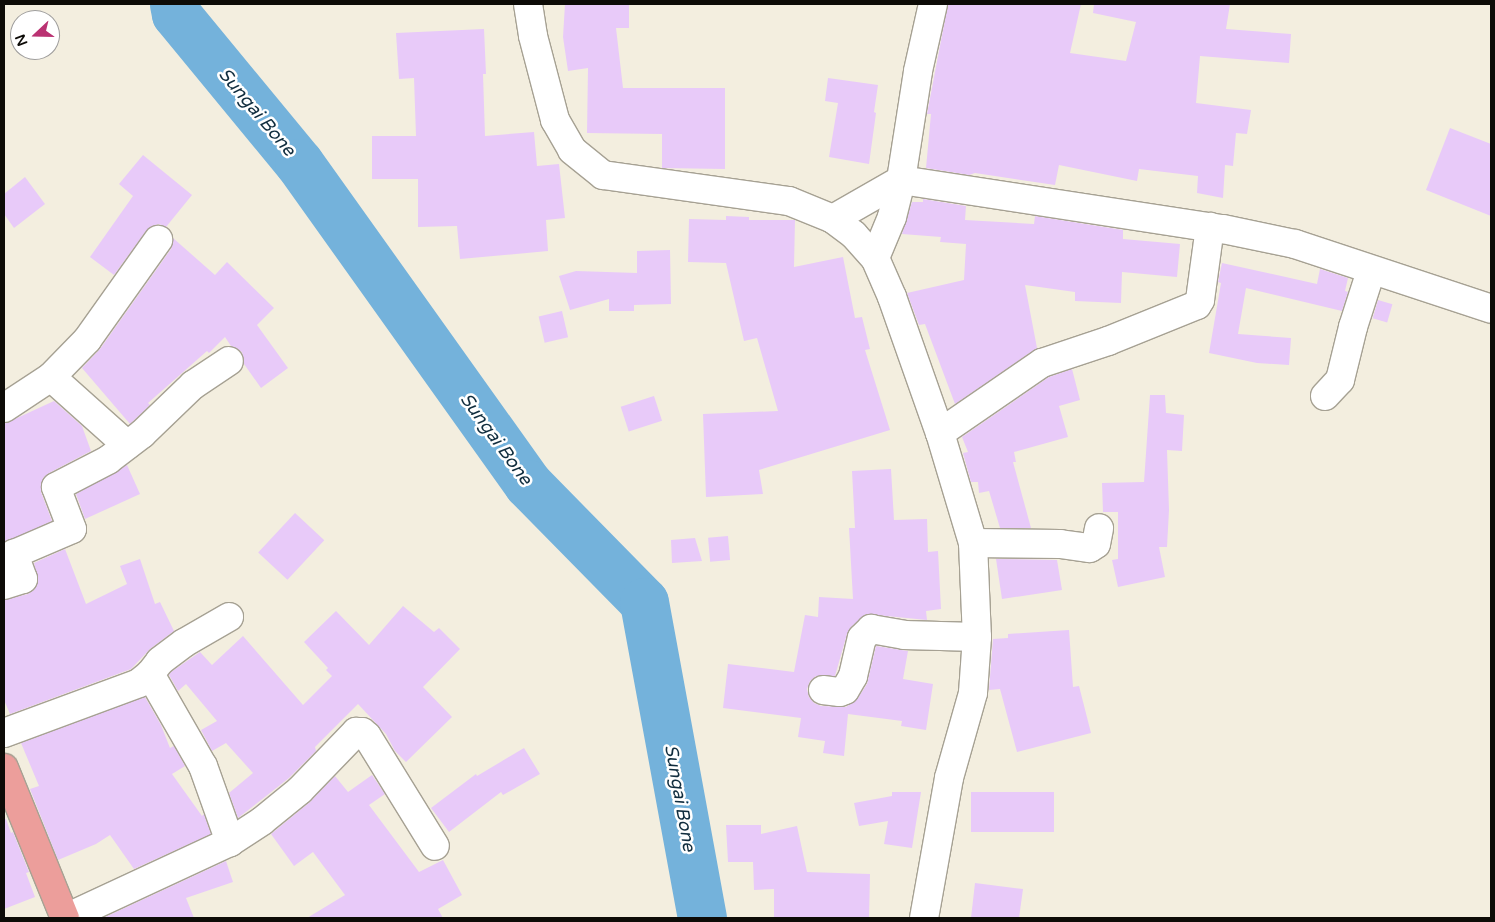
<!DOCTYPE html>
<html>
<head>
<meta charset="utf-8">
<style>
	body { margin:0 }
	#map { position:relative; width:1495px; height:922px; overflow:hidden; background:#f3eedf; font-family:"Varela Round",sans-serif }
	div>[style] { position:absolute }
	.river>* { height:49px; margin:-24.5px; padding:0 24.5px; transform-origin:24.5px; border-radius:24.5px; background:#74b2db }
	.building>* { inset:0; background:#e8caf9; transform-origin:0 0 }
	.roads { filter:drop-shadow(1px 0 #a6a193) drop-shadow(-1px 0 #a6a193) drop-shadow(0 1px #a6a193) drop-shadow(0 -1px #a6a193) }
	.minor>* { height:28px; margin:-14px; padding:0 14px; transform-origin:14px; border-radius:14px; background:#fff }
	.major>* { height:28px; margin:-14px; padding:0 14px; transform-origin:14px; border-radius:14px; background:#ec9e9b }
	span { translate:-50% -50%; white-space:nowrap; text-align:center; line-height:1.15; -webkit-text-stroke:5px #fff; paint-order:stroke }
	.water-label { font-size:18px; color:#102d3e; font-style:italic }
	.frame { position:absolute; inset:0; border:5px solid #0d0b07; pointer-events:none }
	.north { position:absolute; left:10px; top:10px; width:50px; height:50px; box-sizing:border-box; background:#fff; border:1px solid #9e9d9c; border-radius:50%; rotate:249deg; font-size:14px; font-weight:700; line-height:20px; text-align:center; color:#0d0b07 }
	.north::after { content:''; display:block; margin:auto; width:18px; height:22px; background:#ba3272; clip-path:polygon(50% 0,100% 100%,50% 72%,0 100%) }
</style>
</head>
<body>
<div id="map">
	<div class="river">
		<i style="left:174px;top:4px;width:10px;rotate:79deg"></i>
		<i style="left:176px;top:14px;width:193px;rotate:50.5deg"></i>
		<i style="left:299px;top:163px;width:394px;rotate:54.5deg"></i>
		<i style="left:528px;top:484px;width:165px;rotate:45.5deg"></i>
		<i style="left:644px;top:602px;width:321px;rotate:79.6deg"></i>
	</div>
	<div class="building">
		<i style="clip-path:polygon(565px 4px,629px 4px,629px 28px,616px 28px,623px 88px,725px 88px,725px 169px,662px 168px,662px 134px,587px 133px,588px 68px,568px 71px,563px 37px)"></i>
		<i style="clip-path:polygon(948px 4px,1081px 4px,1070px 53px,1126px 61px,1136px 22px,1093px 13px,1094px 4px,1230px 4px,1226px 29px,1291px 34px,1289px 63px,1200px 56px,1196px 103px,1251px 110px,1247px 134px,1236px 133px,1233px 166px,1225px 165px,1223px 198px,1197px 193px,1198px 176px,1139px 169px,1137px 181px,1059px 165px,1055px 185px,975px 173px,969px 175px,926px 168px,931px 114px,927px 114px)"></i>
		<i style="clip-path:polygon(484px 29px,486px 74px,483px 74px,485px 136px,534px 132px,537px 166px,559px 164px,565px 218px,546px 220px,548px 251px,460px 259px,457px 226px,418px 227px,418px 179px,372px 179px,372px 136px,416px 136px,414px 78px,399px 79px,396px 33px)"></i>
		<i style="clip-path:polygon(828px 78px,878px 85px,874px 112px,876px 113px,869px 164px,829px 157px,838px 103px,825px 101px)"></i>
		<i style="clip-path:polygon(1450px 128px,1491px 144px,1491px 216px,1426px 190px)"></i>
		<i style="clip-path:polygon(143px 155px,192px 195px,166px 227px,159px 224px,152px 226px,146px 231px,114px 275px,90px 257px,133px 196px,119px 184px)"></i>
		<i style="clip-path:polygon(25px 177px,45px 204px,14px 228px,4px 214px,4px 194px)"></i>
		<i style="clip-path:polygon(923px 199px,966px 206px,965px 220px,1034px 224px,1035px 216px,1123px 230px,1123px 239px,1180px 244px,1177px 277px,1122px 272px,1121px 303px,1075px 301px,1075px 292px,1025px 285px,1037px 348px,955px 404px,925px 324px,919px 325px,907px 293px,964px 280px,966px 244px,940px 242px,941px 237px,902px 234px,912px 202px,923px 202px)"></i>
		<i style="clip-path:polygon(726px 216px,749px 217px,749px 220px,795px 220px,794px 267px,843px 257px,855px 318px,862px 317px,870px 349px,865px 350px,890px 430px,759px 470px,763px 494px,706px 497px,703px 414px,778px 411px,757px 338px,744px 341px,726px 263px,688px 262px,689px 219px,726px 220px)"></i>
		<i style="clip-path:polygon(173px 238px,215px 275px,227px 262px,274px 308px,257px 325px,288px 368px,261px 388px,244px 364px,242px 352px,231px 346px,225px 337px,209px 353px,207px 351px,148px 403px,150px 405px,130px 424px,82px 368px,100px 349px,171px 249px)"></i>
		<i style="clip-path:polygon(670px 250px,671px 304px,634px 305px,634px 311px,609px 311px,609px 299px,570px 310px,559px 276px,576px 271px,637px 273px,637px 251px)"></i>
		<i style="clip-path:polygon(1222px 263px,1317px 284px,1320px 269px,1348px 278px,1345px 291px,1348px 292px,1342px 311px,1246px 288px,1238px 334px,1291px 338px,1289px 365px,1257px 363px,1209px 353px,1221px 283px,1218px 282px)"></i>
		<i style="left:1378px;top:300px;width:15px;height:19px;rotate:16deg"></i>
		<i style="left:562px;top:311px;width:27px;height:24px;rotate:77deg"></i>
		<i style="clip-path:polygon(1072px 369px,1080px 400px,1059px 406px,1068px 437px,1014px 452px,1016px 462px,1013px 462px,1031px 528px,1000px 528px,989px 491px,979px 493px,978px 482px,971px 482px,963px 453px,968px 452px,962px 437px,1049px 377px)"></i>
		<i style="clip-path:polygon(1150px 395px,1165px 395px,1166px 413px,1184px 415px,1182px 451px,1167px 450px,1169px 510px,1167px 547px,1159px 547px,1165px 577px,1118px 587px,1112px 560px,1118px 559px,1118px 512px,1103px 512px,1102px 483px,1144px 482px)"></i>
		<i style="left:654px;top:396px;width:26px;height:35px;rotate:72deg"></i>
		<i style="clip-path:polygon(54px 401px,82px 426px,91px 451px,49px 473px,43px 478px,41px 492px,52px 521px,4px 543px,4px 424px)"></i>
		<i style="clip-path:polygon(127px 465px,140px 494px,85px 519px,76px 494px)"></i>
		<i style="clip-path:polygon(891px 469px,894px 520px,927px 519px,928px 552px,938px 551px,941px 609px,926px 611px,927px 620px,866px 614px,851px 627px,847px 634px,835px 676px,816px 676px,810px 681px,807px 689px,809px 697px,814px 703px,821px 706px,846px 707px,858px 698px,867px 684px,876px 646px,908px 651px,903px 679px,933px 684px,926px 730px,901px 726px,902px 721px,848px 714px,844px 756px,823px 753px,825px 741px,798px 737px,801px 718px,723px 708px,728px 664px,794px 672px,805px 615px,818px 617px,819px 597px,853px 599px,849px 528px,855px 528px,852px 471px)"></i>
		<i style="left:295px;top:513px;width:40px;height:54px;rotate:43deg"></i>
		<i style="left:728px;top:536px;width:24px;height:20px;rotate:85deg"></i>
		<i style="clip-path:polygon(695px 538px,702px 561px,672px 563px,671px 540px)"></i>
		<i style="clip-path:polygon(65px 549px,86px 604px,127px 584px,120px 566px,140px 559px,155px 604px,160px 602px,174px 631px,150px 649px,131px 669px,10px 714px,4px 700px,4px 600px,28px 594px,34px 590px,38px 581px,34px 563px)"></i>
		<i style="clip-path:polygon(996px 559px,1057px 560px,1062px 590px,1002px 599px)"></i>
		<i style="clip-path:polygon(403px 606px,434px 632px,439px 628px,460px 649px,423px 687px,452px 717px,406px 762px,395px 751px,386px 734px,358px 704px,315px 747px,316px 751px,289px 778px,238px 818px,229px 793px,253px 773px,226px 743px,212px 751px,201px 730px,217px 721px,186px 684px,178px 691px,169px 675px,171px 672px,200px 652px,212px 665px,243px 636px,303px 705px,332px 676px,326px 670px,328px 668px,304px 642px,336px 611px,369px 645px)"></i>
		<i style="clip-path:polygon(1069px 630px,1073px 687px,1079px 686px,1091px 733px,1017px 752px,1000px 689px,989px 690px,993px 639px,1008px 638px,1008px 634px)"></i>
		<i style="clip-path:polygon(145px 697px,161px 725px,170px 748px,174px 746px,185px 766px,172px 774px,202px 816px,204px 814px,211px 834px,134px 869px,110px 835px,96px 844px,58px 860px,30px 789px,39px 786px,21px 743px)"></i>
		<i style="clip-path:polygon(524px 748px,540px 774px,503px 795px,501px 792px,449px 832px,431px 808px,476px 774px,477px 776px)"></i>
		<i style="clip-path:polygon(372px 775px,385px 794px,369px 805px,419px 872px,443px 860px,462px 895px,438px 909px,443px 918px,307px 918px,345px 895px,313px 852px,294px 866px,271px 834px,310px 802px,335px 776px,348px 792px)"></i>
		<i style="clip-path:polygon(892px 792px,921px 792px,912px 848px,884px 844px,888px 821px,859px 826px,854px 803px,892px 796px)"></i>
		<i style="left:971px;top:792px;width:83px;height:40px"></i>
		<i style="clip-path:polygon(4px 819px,6px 819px,11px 833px,13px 832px,29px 872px,26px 873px,35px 897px,4px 909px)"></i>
		<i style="clip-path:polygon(726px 825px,761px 825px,761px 834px,797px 826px,807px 872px,870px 874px,869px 918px,774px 918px,774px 889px,754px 890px,753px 862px,728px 862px)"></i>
		<i style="clip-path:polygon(226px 861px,233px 882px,186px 898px,194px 918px,103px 918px)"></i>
		<i style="clip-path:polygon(975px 883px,1023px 889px,1019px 918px,971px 918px)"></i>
	</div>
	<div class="roads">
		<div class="minor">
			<i style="left:528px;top:4px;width:32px;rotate:81deg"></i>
			<i style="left:533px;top:36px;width:87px;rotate:75.3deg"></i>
			<i style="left:555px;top:120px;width:34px;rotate:60deg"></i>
			<i style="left:572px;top:150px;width:40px;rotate:39deg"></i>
			<i style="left:603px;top:175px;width:188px;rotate:8deg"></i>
			<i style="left:789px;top:201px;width:48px;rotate:22.2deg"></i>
			<i style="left:833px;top:219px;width:26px;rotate:37deg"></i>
			<i style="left:854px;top:235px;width:31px;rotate:48deg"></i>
			<i style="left:875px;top:258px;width:43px;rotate:66.4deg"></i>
			<i style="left:892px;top:297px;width:144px;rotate:70.6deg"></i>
			<i style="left:940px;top:433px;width:115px;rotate:73.3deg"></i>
			<i style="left:973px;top:543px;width:94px;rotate:87.6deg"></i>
			<i style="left:977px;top:637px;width:56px;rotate:94.1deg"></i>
			<i style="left:973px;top:693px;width:88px;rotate:105.8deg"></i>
			<i style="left:949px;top:778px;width:142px;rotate:100.1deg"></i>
			<i style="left:833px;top:219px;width:78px;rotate:-29.8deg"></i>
			<i style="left:901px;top:180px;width:326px;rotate:8.7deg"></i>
			<i style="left:1223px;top:229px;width:74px;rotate:11.8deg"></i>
			<i style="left:1295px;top:244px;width:206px;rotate:18.3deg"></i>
			<i style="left:875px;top:258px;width:44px;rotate:-67.5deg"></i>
			<i style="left:892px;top:217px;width:38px;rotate:-76deg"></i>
			<i style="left:901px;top:180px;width:110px;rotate:-81.1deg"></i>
			<i style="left:918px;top:71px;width:69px;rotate:-77.4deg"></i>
			<i style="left:51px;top:377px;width:102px;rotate:41.8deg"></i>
			<i style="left:1325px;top:396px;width:22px;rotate:-47deg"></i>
			<i style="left:1340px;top:380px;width:55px;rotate:-76.2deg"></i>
			<i style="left:1353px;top:327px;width:59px;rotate:-72.2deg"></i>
			<i style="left:4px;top:408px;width:56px;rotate:-33.4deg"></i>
			<i style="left:51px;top:377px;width:52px;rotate:-45.8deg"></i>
			<i style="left:87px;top:340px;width:123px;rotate:-54.6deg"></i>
			<i style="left:940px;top:433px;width:124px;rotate:-34.5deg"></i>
			<i style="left:1042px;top:363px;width:70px;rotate:-18.4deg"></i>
			<i style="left:1108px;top:341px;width:96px;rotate:-22deg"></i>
			<i style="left:1197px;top:305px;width:6px;rotate:-59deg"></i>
			<i style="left:1200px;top:300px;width:74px;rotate:-82.2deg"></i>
			<i style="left:973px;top:543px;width:87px;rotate:0.7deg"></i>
			<i style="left:1060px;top:544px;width:30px;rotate:8deg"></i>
			<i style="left:1090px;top:548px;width:7px;rotate:-34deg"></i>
			<i style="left:1096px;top:544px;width:16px;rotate:-79deg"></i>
			<i style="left:4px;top:585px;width:20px;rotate:-18deg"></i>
			<i style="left:23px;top:579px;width:27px;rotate:-110deg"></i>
			<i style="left:14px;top:554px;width:63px;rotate:-23.3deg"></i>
			<i style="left:72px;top:529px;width:45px;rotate:-110.9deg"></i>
			<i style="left:56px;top:487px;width:59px;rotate:-27.4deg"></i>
			<i style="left:108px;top:460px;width:43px;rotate:-37.4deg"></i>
			<i style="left:142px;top:434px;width:71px;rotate:-43.9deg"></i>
			<i style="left:193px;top:385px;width:43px;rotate:-33.7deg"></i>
			<i style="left:150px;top:674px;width:106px;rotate:60.1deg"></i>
			<i style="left:203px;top:766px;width:81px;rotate:70.4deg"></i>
			<i style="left:823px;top:690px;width:17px;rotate:7deg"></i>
			<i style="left:840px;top:692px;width:5px;rotate:-22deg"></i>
			<i style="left:845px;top:690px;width:16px;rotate:-60deg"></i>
			<i style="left:853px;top:676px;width:39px;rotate:-77deg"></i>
			<i style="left:862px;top:638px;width:13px;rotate:-45deg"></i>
			<i style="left:871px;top:629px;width:34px;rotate:10deg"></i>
			<i style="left:904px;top:635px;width:73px;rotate:1.6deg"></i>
			<i style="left:4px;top:733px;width:144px;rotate:-20.3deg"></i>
			<i style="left:139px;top:683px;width:14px;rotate:-39deg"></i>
			<i style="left:150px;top:674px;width:16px;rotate:-52deg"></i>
			<i style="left:160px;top:661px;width:30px;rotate:-37deg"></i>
			<i style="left:184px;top:643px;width:52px;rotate:-30deg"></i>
			<i style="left:66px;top:918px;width:181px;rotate:-24.9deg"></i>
			<i style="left:230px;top:842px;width:38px;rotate:-33deg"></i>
			<i style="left:262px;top:821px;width:49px;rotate:-39.2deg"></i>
			<i style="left:300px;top:790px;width:81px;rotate:-46deg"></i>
			<i style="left:356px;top:732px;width:6px"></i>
			<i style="left:362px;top:732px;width:6px;rotate:39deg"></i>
			<i style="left:367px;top:736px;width:129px;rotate:58.3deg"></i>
		</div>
		<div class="major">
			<i style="left:4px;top:768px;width:162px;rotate:67.9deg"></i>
		</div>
	</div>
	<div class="water-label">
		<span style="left:257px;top:112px;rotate:50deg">Sungai Bone</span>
		<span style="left:496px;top:439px;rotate:54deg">Sungai Bone</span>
		<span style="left:680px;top:798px;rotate:80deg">Sungai Bone</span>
	</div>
	<div class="frame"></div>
	<div class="north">N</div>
</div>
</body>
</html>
